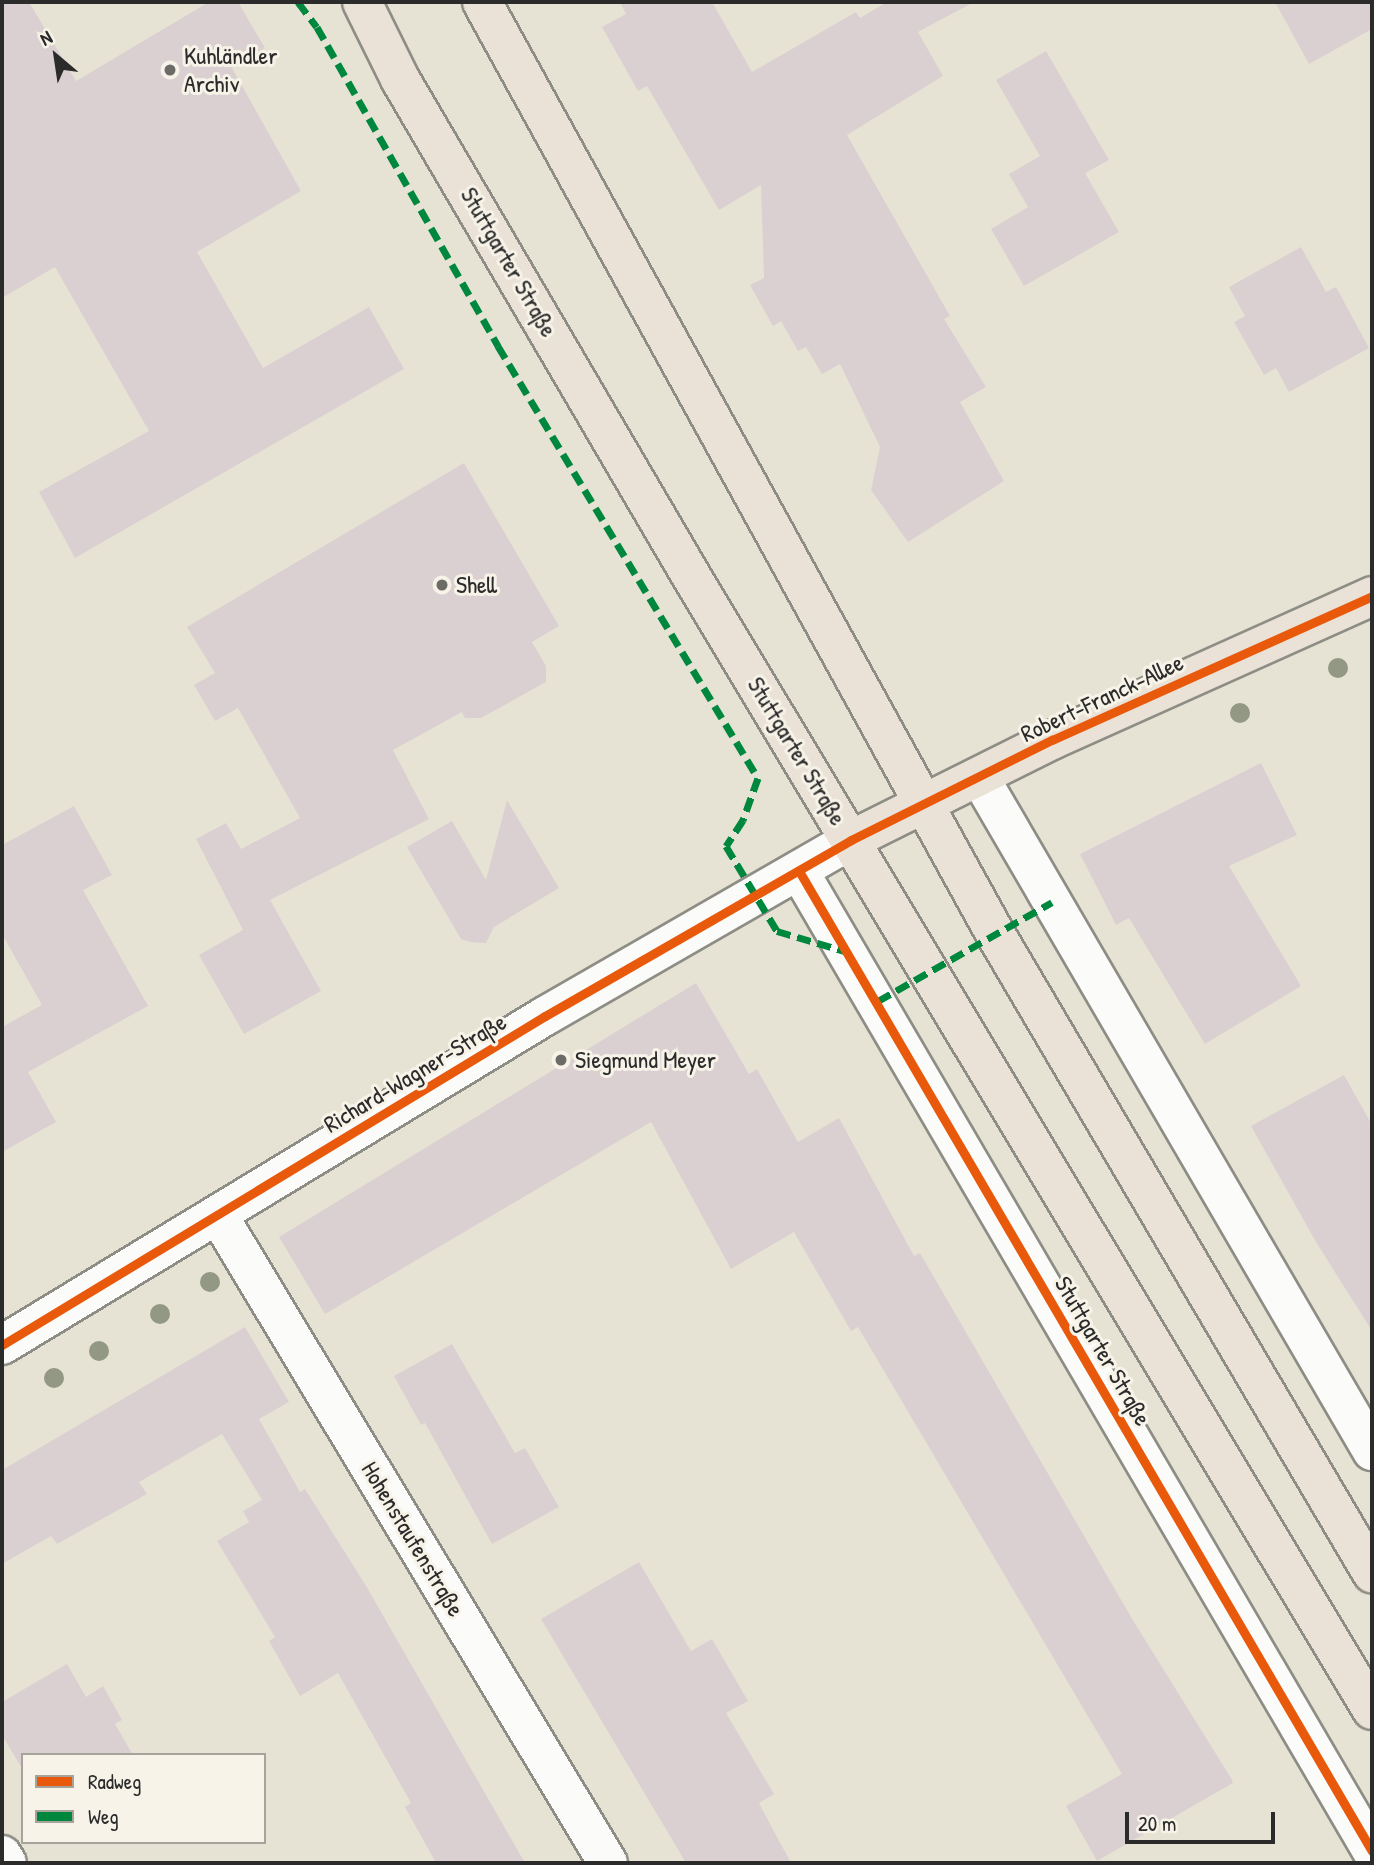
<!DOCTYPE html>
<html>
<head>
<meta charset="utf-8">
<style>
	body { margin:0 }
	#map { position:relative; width:1374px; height:1865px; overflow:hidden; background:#e7e3d4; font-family:"Patrick Hand",sans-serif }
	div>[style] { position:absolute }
	.building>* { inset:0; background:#dad0d1 }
	.roads { filter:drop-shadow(2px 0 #8e8d85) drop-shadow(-2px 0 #8e8d85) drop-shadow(0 2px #8e8d85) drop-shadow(0 -2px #8e8d85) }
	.minor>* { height:38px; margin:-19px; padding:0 19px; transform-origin:19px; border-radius:19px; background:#fbfbf9 }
	.major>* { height:38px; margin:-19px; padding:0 19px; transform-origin:19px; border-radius:19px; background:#eae2d7 }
	.quiet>* { height:7px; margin-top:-3.5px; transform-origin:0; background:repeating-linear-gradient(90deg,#00873e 0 14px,transparent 0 21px) }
	.cycleway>* { height:9px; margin:-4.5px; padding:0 4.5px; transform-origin:4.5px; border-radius:4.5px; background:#e8590c }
	.trees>* { width:20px; height:20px; margin:-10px; border-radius:50%; background:#929884 }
	.dots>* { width:19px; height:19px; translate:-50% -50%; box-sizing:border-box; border:4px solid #f7f3e8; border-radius:50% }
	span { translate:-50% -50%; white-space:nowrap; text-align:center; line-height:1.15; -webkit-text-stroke:6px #f7f3e8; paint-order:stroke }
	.poi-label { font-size:24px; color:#2b2b2b }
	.left { translate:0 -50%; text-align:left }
	.street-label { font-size:24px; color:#2b2b2b }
	.frame { position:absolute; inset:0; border:4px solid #2b2b2b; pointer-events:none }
	.legend { position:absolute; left:21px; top:1753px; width:245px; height:91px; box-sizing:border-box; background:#f7f3e8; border:2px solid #a5a39c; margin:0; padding:9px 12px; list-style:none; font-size:21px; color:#2b2b2b }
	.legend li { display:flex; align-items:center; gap:14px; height:35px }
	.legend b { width:35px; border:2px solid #a5a39c }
	.north { position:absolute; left:21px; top:21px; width:70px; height:70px; -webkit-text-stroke:5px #f7f3e8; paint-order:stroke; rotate:331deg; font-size:19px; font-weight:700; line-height:28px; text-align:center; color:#2b2b2b }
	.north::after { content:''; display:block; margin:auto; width:24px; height:32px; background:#2b2b2b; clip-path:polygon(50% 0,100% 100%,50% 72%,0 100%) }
	.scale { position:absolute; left:1125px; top:1812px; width:150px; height:32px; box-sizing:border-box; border:4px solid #2b2b2b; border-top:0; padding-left:9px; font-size:21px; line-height:24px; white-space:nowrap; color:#2b2b2b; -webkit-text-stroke:5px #f7f3e8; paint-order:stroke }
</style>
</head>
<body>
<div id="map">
	<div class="building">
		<i style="clip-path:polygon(2px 2px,29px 2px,76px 81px,209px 2px,238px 2px,265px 48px,232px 68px,301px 191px,197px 252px,263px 368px,369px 307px,404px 369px,75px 558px,39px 492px,149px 431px,55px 267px,2px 298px)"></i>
		<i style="clip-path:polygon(620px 2px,712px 2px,752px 72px,856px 12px,860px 18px,887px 2px,974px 2px,918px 32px,943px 76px,847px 135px,950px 316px,944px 319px,986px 387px,960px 402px,1004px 481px,908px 542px,871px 490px,880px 447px,840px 364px,822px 374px,806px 347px,798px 351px,781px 321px,773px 326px,750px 285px,764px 278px,761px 185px,719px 210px,647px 86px,638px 91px,602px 27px,626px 14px)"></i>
		<i style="clip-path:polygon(1275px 2px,1372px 2px,1372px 29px,1309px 64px)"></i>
		<i style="clip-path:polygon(1046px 51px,1109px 160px,1085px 173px,1119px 232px,1024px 286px,991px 229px,1028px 207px,1009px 174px,1040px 156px,996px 80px)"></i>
		<i style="clip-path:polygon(1301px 247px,1326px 292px,1336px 287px,1369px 348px,1289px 392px,1276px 368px,1264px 375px,1234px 322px,1245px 316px,1229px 287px)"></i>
		<i style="clip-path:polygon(464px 463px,559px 626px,532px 642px,546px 666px,546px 682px,481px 718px,465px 718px,462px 712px,393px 750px,429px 819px,270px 900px,321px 991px,244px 1034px,199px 955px,243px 930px,196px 839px,226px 823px,241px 849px,300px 818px,238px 708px,215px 721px,194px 685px,215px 673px,187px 627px)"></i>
		<i style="clip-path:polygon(1261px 763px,1297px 835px,1229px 866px,1301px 986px,1205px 1044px,1129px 918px,1116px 925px,1080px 854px)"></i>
		<i style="clip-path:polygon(507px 800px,559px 888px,494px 927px,486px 943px,470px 942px,461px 939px,407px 847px,452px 821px,486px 880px)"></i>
		<i style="clip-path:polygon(74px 806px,112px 875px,83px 890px,148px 1006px,28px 1072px,56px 1122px,2px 1152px,2px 1027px,42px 1005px,2px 934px,2px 845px)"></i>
		<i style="clip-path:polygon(696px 983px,749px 1074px,757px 1069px,798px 1142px,839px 1118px,914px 1256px,920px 1253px,1134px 1622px,1231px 1778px,1233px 1783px,1097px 1861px,1066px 1806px,1122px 1774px,858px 1327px,851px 1331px,794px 1232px,731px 1269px,651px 1122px,325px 1314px,279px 1237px)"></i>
		<i style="clip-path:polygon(1344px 1075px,1372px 1125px,1372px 1331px,1316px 1242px,1251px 1126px)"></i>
		<i style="clip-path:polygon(245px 1327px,289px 1402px,259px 1419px,300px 1492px,305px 1489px,365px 1584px,525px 1863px,436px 1863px,405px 1807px,411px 1803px,338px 1673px,300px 1696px,269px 1641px,275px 1637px,217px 1541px,249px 1522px,243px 1511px,262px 1500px,222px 1434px,139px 1482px,147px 1494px,57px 1544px,51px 1536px,2px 1564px,2px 1470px)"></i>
		<i style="clip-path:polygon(452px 1344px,515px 1453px,525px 1448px,559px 1507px,492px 1544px,425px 1423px,421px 1425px,394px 1376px)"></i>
		<i style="clip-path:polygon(639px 1562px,691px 1651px,712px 1639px,748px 1701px,726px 1713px,774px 1794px,759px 1803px,791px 1863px,686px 1863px,541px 1619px)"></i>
		<i style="clip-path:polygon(67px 1664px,86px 1697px,103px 1686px,122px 1720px,115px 1724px,133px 1755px,23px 1755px,21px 1767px,2px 1735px,2px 1702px)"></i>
	</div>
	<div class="roads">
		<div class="minor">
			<i style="left:980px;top:778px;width:779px;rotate:59.78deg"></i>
			<i style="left:799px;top:871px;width:1135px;rotate:59.69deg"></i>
			<i style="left:218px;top:1215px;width:756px;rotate:58.96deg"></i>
			<i style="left:2px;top:1345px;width:635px;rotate:-31.21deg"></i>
			<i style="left:545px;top:1016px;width:353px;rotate:-29.9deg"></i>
			<i style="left:2px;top:1855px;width:9px;rotate:58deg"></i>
		</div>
		<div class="major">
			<i style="left:362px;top:2px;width:86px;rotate:63.7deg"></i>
			<i style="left:400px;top:79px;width:580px;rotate:59.63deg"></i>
			<i style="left:693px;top:579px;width:1319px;rotate:59.02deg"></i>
			<i style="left:482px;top:2px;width:1065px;rotate:61.15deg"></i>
			<i style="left:996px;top:935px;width:741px;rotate:59.49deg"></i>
			<i style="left:851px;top:840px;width:225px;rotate:-26.5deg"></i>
			<i style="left:1052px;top:740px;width:351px;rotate:-24.2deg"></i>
		</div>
	</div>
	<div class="quiet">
		<i style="left:298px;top:2px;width:31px;rotate:53deg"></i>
		<i style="left:317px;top:27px;width:367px;rotate:60.4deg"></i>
		<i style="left:498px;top:346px;width:504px;rotate:58.96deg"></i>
		<i style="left:758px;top:778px;width:45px;rotate:109.7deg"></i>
		<i style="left:743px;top:820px;width:31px;rotate:123deg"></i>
		<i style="left:726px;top:846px;width:99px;rotate:59deg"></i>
		<i style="left:777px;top:931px;width:71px;rotate:16.4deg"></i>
		<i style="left:878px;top:1001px;width:200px;rotate:-29.6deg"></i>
	</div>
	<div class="cycleway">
		<i style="left:799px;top:871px;width:1135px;rotate:59.69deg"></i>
		<i style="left:2px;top:1345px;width:635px;rotate:-31.21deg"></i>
		<i style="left:545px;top:1016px;width:353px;rotate:-29.9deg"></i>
		<i style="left:851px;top:840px;width:225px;rotate:-26.5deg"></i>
		<i style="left:1052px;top:740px;width:351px;rotate:-24.2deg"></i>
	</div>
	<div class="trees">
		<i style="left:1338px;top:668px"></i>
		<i style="left:1240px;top:713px"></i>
		<i style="left:210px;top:1282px"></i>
		<i style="left:160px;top:1314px"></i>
		<i style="left:99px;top:1351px"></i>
		<i style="left:54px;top:1378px"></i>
	</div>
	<div class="dots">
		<i style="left:170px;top:70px;background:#6d6b66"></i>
		<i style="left:442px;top:585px;background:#6d6b66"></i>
		<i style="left:561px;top:1060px;background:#6d6b66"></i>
	</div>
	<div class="poi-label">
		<span class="left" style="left:184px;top:70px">Kuhländler<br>Archiv</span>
		<span class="left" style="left:456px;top:585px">Shell</span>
		<span class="left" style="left:575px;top:1060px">Siegmund Meyer</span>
	</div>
	<div class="street-label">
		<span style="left:509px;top:262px;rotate:60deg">Stuttgarter Straße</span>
		<span style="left:1102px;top:698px;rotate:-25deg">Robert-Franck-Allee</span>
		<span style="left:797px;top:751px;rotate:59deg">Stuttgarter Straße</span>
		<span style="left:415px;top:1073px;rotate:-31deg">Richard-Wagner-Straße</span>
		<span style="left:1103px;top:1351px;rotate:60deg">Stuttgarter Straße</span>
		<span style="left:413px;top:1539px;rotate:59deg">Hohenstaufenstraße</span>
	</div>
	<div class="frame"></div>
	<ul class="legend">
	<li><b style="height:9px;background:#e8590c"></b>Radweg</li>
	<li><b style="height:9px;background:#00873e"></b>Weg</li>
	</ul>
	<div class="north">N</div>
	<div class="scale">20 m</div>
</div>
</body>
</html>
